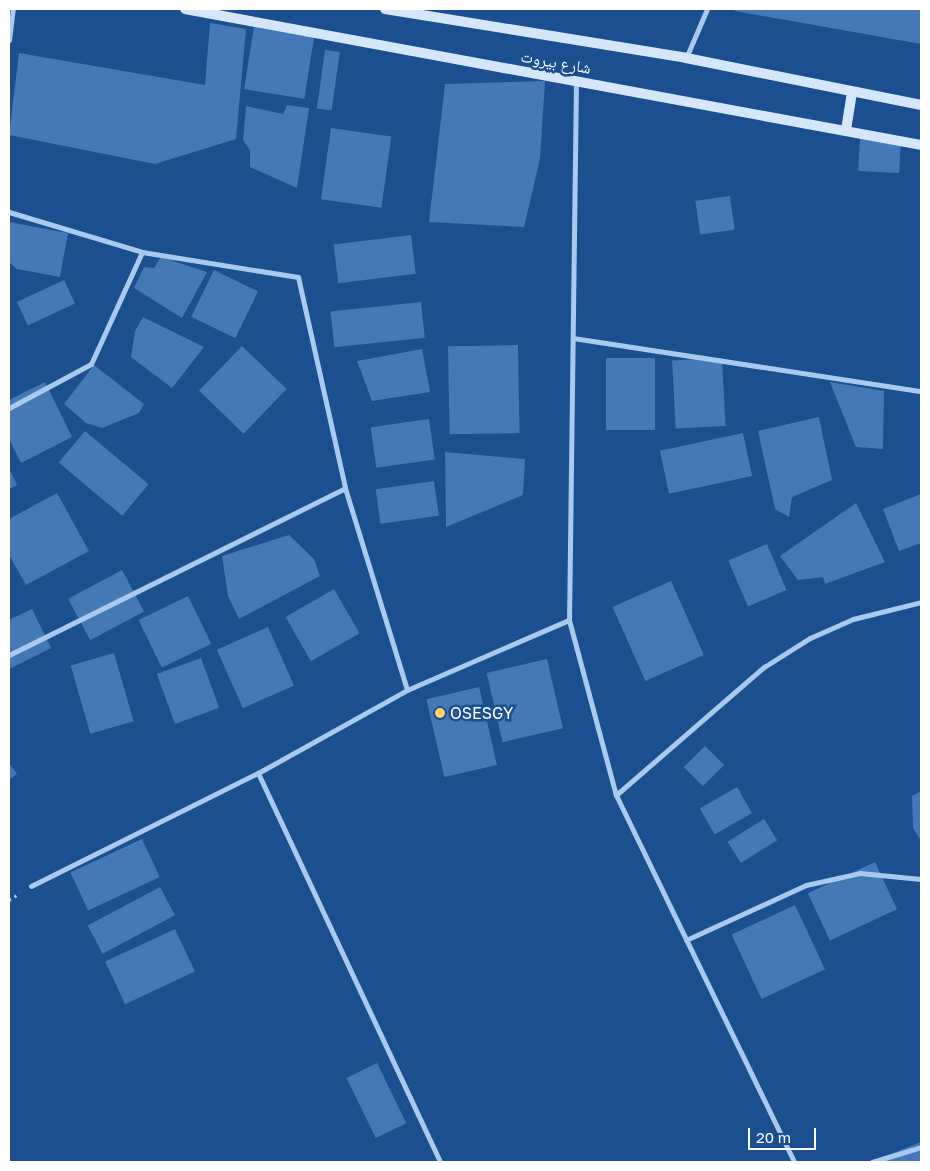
<!DOCTYPE html>
<html>
<head>
<meta charset="utf-8">
<style>
	body { margin:0 }
	#map { position:relative; width:930px; height:1171px; overflow:hidden; background:#1b4f8f; font-family:"Golos Text","Noto Naskh Arabic",sans-serif }
	div>[style] { position:absolute }
	.building>* { inset:0; background:#4478b7; transform-origin:0 0 }
	.path>* { height:3px; margin-top:-1.5px; transform-origin:0; background:repeating-linear-gradient(90deg,#a9c9ee 0 2.5px,transparent 0 6.5px) }
	.street>* { height:5px; margin:-2.5px; padding:0 2.5px; transform-origin:2.5px; border-radius:2.5px; background:#a9c9ee }
	.secondary>* { height:10px; margin:-5px; padding:0 5px; transform-origin:5px; border-radius:5px; background:#d6e6fa }
	.dots>* { width:14px; height:14px; translate:-50% -50%; box-sizing:border-box; border:2px solid #1b4f8f; border-radius:50% }
	span { translate:-50% -50%; white-space:nowrap; text-align:center; line-height:1.15; -webkit-text-stroke:5px #1b4f8f; paint-order:stroke }
	.street-label { font-size:16px; color:#fff }
	.poi-label { font-size:16px; color:#fff }
	.left { translate:0 -50%; text-align:left }
	.frame { position:absolute; inset:0; border:10px solid #fff; pointer-events:none }
	.scale { position:absolute; left:748px; top:1128px; width:68px; height:22px; box-sizing:border-box; border:2px solid #fff; border-top:0; padding-left:6px; font-size:15px; line-height:18px; white-space:nowrap; color:#fff; -webkit-text-stroke:4px #1b4f8f; paint-order:stroke }
</style>
</head>
<body>
<div id="map">
	<div class="building">
		<i style="clip-path:polygon(735px 9px,921px 9px,921px 44px,735px 11px)"></i>
		<i style="left:255px;top:20px;width:61px;height:70px;rotate:9deg"></i>
		<i style="clip-path:polygon(210px 23px,246px 29px,236px 139px,155px 164px,9px 135px,19px 53px,205px 85px)"></i>
		<i style="left:325px;top:50px;width:15px;height:59px;rotate:8deg"></i>
		<i style="clip-path:polygon(545px 81px,540px 159px,524px 227px,429px 222px,445px 84px)"></i>
		<i style="clip-path:polygon(287px 105px,309px 108px,297px 188px,250px 167px,250px 150px,243px 140px,246px 106px,283px 114px)"></i>
		<i style="left:331px;top:128px;width:61px;height:72px;rotate:8deg"></i>
		<i style="left:860px;top:138px;width:41px;height:33px;rotate:3deg"></i>
		<i style="left:730px;top:196px;width:34px;height:35px;rotate:82deg"></i>
		<i style="clip-path:polygon(9px 222px,68px 233px,60px 277px,17px 269px,9px 262px)"></i>
		<i style="left:411px;top:235px;width:39px;height:78px;rotate:83deg"></i>
		<i style="clip-path:polygon(161px 257px,207px 272px,182px 318px,134px 288px,144px 267px,154px 268px)"></i>
		<i style="left:214px;top:270px;width:49px;height:52px;rotate:26deg"></i>
		<i style="left:64px;top:280px;width:26px;height:52px;rotate:65deg"></i>
		<i style="left:421px;top:302px;width:36px;height:91px;rotate:84deg"></i>
		<i style="clip-path:polygon(143px 317px,204px 347px,172px 388px,131px 357px,135px 331px)"></i>
		<i style="left:518px;top:345px;width:88px;height:70px;rotate:89deg"></i>
		<i style="left:242px;top:346px;width:62px;height:62px;rotate:44deg"></i>
		<i style="clip-path:polygon(422px 349px,430px 392px,372px 401px,357px 361px)"></i>
		<i style="left:606px;top:358px;width:49px;height:72px"></i>
		<i style="left:722px;top:358px;width:68px;height:50px;rotate:87deg"></i>
		<i style="clip-path:polygon(94px 365px,144px 404px,139px 413px,102px 428px,86px 423px,64px 404px)"></i>
		<i style="clip-path:polygon(45px 382px,72px 437px,21px 463px,9px 439px,9px 400px)"></i>
		<i style="clip-path:polygon(830px 382px,884px 391px,883px 449px,856px 447px)"></i>
		<i style="clip-path:polygon(819px 417px,832px 480px,792px 497px,789px 517px,775px 509px,758px 431px)"></i>
		<i style="left:429px;top:419px;width:41px;height:59px;rotate:82deg"></i>
		<i style="left:85px;top:431px;width:83px;height:41px;rotate:40deg"></i>
		<i style="left:743px;top:433px;width:44px;height:85px;rotate:78deg"></i>
		<i style="clip-path:polygon(445px 452px,525px 459px,523px 495px,446px 527px)"></i>
		<i style="clip-path:polygon(9px 468px,17px 485px,9px 489px)"></i>
		<i style="left:434px;top:481px;width:35px;height:59px;rotate:82deg"></i>
		<i style="clip-path:polygon(57px 493px,89px 551px,26px 585px,9px 555px,9px 519px)"></i>
		<i style="clip-path:polygon(921px 494px,921px 543px,899px 551px,883px 509px)"></i>
		<i style="clip-path:polygon(856px 503px,885px 562px,825px 584px,823px 577px,798px 580px,780px 556px)"></i>
		<i style="clip-path:polygon(289px 535px,314px 559px,320px 576px,239px 619px,228px 596px,222px 556px)"></i>
		<i style="left:767px;top:544px;width:50px;height:42px;rotate:67deg"></i>
		<i style="left:122px;top:570px;width:47px;height:61px;rotate:62deg"></i>
		<i style="left:671px;top:581px;width:81px;height:64px;rotate:66deg"></i>
		<i style="left:334px;top:589px;width:51px;height:56px;rotate:60deg"></i>
		<i style="left:188px;top:596px;width:53px;height:55px;rotate:64deg"></i>
		<i style="clip-path:polygon(32px 609px,51px 648px,9px 669px,9px 620px)"></i>
		<i style="left:268px;top:627px;width:64px;height:56px;rotate:66deg"></i>
		<i style="left:114px;top:653px;width:71px;height:45px;rotate:74deg"></i>
		<i style="left:201px;top:658px;width:53px;height:47px;rotate:70deg"></i>
		<i style="left:547px;top:659px;width:71px;height:62px;rotate:77deg"></i>
		<i style="left:479px;top:687px;width:80px;height:54px;rotate:77deg"></i>
		<i style="left:705px;top:746px;width:27px;height:30px;rotate:45deg"></i>
		<i style="clip-path:polygon(9px 763px,17px 774px,9px 780px)"></i>
		<i style="left:737px;top:787px;width:30px;height:43px;rotate:60deg"></i>
		<i style="clip-path:polygon(921px 791px,921px 841px,913px 828px,912px 796px)"></i>
		<i style="left:764px;top:819px;width:25px;height:43px;rotate:58deg"></i>
		<i style="left:142px;top:839px;width:42px;height:79px;rotate:65deg"></i>
		<i style="left:875px;top:862px;width:52px;height:74px;rotate:65deg"></i>
		<i style="left:160px;top:887px;width:32px;height:82px;rotate:62deg"></i>
		<i style="left:795px;top:905px;width:71px;height:70px;rotate:65deg"></i>
		<i style="left:175px;top:929px;width:47px;height:77px;rotate:65deg"></i>
		<i style="left:377px;top:1063px;width:67px;height:34px;rotate:64deg"></i>
		<i style="clip-path:polygon(921px 1142px,921px 1162px,870px 1162px)"></i>
	</div>
	<div class="path">
		<i style="left:9px;top:900px;width:13px;rotate:-32deg"></i>
	</div>
	<div class="street">
		<i style="left:9px;top:40px;width:31px;rotate:-83deg"></i>
		<i style="left:686px;top:58px;width:53px;rotate:-66.8deg"></i>
		<i style="left:576px;top:81px;width:539px;rotate:90.74deg"></i>
		<i style="left:569px;top:620px;width:181px;rotate:75deg"></i>
		<i style="left:616px;top:795px;width:408px;rotate:64.1deg"></i>
		<i style="left:9px;top:212px;width:139px;rotate:16.7deg"></i>
		<i style="left:142px;top:252px;width:158px;rotate:9.1deg"></i>
		<i style="left:298px;top:277px;width:216px;rotate:77.4deg"></i>
		<i style="left:345px;top:488px;width:211px;rotate:72.9deg"></i>
		<i style="left:573px;top:338px;width:352px;rotate:8.7deg"></i>
		<i style="left:9px;top:408px;width:93px;rotate:-28.2deg"></i>
		<i style="left:91px;top:364px;width:123px;rotate:-65.5deg"></i>
		<i style="left:9px;top:655px;width:375px;rotate:-26.4deg"></i>
		<i style="left:258px;top:773px;width:429px;rotate:64.9deg"></i>
		<i style="left:616px;top:795px;width:196px;rotate:-40.9deg"></i>
		<i style="left:764px;top:667px;width:54px;rotate:-32.2deg"></i>
		<i style="left:810px;top:638px;width:47px;rotate:-23.8deg"></i>
		<i style="left:853px;top:619px;width:70px;rotate:-14deg"></i>
		<i style="left:31px;top:886px;width:254px;rotate:-26.5deg"></i>
		<i style="left:258px;top:773px;width:171px;rotate:-29.1deg"></i>
		<i style="left:407px;top:690px;width:176px;rotate:-23.4deg"></i>
		<i style="left:686px;top:940px;width:132px;rotate:-24.6deg"></i>
		<i style="left:806px;top:885px;width:55px;rotate:-12.5deg"></i>
		<i style="left:860px;top:873px;width:61px;rotate:5.6deg"></i>
		<i style="left:872px;top:1162px;width:51px;rotate:-17deg"></i>
	</div>
	<div class="secondary">
		<i style="left:185px;top:9px;width:748px;rotate:10.47deg"></i>
		<i style="left:385px;top:9px;width:305px;rotate:9.2deg"></i>
		<i style="left:686px;top:58px;width:240px;rotate:11.3deg"></i>
		<i style="left:846px;top:130px;width:37px;rotate:-81deg"></i>
	</div>
	<div class="dots">
		<i style="left:440px;top:713px;background:#ffd166"></i>
	</div>
	<div class="street-label">
		<span style="left:556px;top:62px;rotate:10deg">شارع بيروت</span>
	</div>
	<div class="poi-label">
		<span class="left" style="left:450px;top:713px">OSESGY</span>
	</div>
	<div class="frame"></div>
	<div class="scale">20 m</div>
</div>
</body>
</html>
